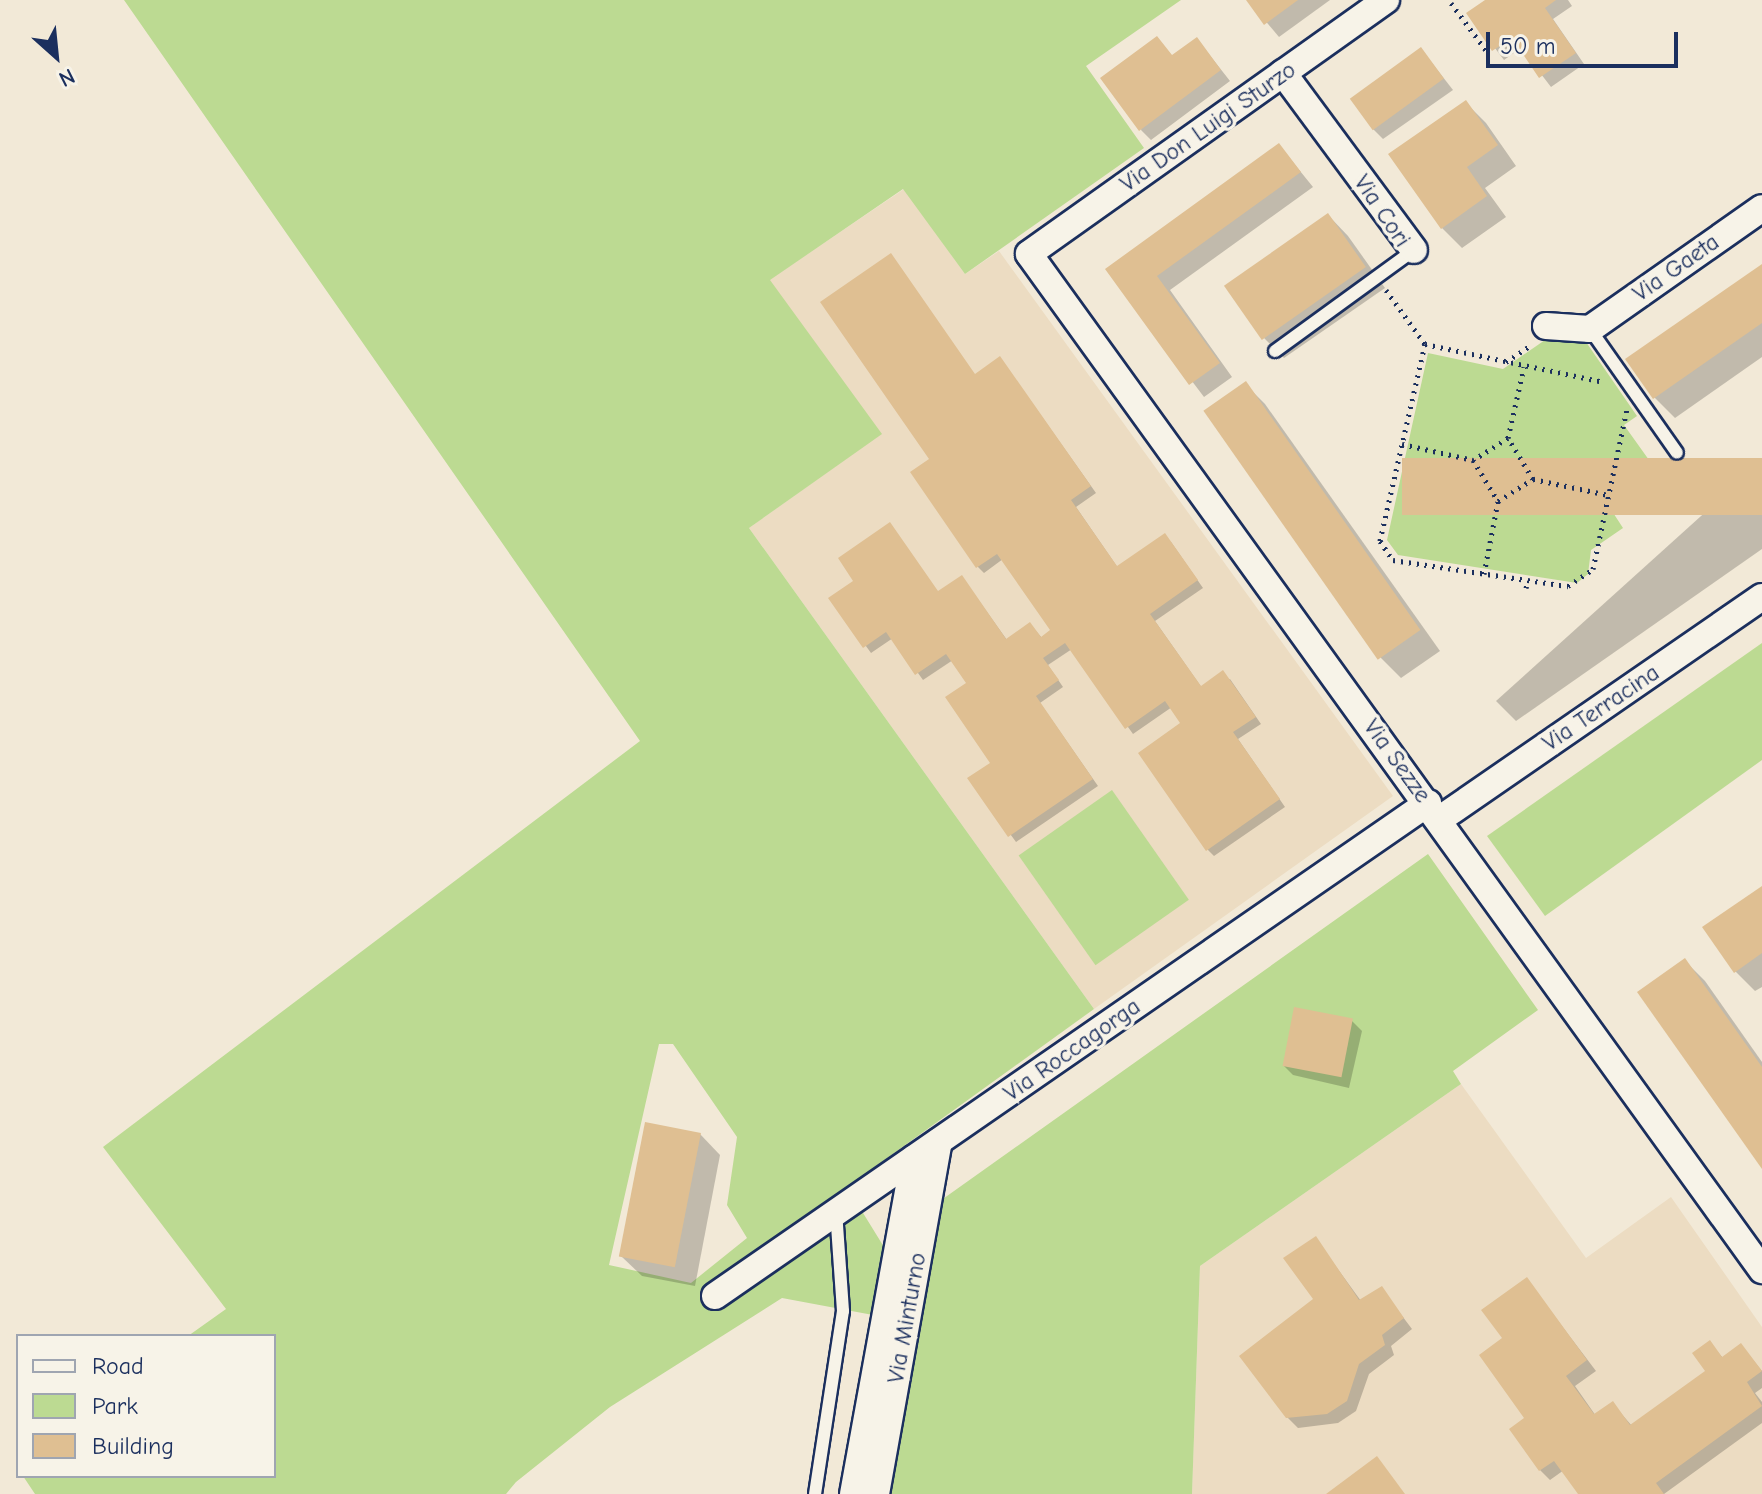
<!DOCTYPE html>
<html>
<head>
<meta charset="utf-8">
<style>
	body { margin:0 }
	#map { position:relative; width:1762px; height:1494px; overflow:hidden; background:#f2e9d7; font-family:"Comic Neue",sans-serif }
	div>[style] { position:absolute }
	.built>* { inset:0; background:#ecdcc2 }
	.green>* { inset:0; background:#bcda92; transform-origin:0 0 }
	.shadow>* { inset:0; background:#0003 }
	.building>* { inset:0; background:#dfbf92; transform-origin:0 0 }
	.path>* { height:5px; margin-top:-2.5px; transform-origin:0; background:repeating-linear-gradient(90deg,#1b2f5e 0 2px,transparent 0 8px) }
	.roads { filter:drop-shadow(2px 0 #1b2f5e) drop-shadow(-2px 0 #1b2f5e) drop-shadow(0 2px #1b2f5e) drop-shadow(0 -2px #1b2f5e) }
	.service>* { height:12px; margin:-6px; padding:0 6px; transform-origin:6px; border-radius:6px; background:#f7f3e8 }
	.minor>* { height:26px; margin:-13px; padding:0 13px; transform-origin:13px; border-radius:13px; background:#f7f3e8 }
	span { translate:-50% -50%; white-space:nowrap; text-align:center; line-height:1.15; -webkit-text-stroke:7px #f7f3e8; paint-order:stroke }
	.street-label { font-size:24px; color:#1b2f5e }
	.legend { position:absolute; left:16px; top:1334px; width:260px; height:144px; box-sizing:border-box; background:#f7f3e8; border:2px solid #9fa5b1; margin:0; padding:10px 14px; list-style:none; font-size:24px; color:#1b2f5e }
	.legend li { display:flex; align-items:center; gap:16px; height:40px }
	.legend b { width:40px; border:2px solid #9fa5b1 }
	.north { position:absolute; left:16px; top:16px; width:80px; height:80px; -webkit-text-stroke:6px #f7f3e8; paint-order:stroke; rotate:153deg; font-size:22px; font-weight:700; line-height:32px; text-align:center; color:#1b2f5e }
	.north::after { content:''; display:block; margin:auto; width:28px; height:36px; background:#1b2f5e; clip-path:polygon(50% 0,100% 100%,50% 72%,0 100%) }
	.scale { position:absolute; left:1486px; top:32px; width:192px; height:36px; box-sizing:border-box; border:4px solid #1b2f5e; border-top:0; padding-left:10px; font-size:24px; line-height:28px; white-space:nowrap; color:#1b2f5e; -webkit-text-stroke:6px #f7f3e8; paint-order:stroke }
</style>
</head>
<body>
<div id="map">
	<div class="built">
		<i style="clip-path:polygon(904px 189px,965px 274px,999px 251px,1393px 796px,1094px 1009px,749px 528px,881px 434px,769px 280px)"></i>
		<i style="clip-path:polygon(1461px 1084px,1586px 1258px,1671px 1197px,1762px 1327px,1762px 1494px,1192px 1494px,1200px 1266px)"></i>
	</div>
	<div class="green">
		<i style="clip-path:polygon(evenodd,124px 0,1181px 0,1086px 66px,1144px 148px,965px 274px,903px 189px,770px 280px,882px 434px,749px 528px,1094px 1009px,847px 1187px,884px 1247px,873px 1315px,782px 1298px,610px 1407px,516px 1482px,506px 1494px,35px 1494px,23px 1476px,274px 1476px,274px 1336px,188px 1336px,226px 1309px,103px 1147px,640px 741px,124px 0,659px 1044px,673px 1044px,737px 1137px,727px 1205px,747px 1238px,691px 1283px,609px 1265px,659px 1044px)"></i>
		<i style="clip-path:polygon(1545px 340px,1586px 342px,1637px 416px,1624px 425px,1659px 474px,1610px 508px,1623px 528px,1591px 550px,1588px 574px,1577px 583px,1398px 555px,1387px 540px,1428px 353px,1503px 369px)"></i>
		<i style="clip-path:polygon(1762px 643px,1762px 760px,1545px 916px,1487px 836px)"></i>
		<i style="left:1112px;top:790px;width:134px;height:114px;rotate:55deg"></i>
		<i style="clip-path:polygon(1428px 854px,1538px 1010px,1453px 1071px,1461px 1084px,1200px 1266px,1192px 1494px,891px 1494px,940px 1201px)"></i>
	</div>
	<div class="shadow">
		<i style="clip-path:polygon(1248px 0,1330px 0,1279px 37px)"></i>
		<i style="clip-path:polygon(1488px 0,1568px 0,1572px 6px,1553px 19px,1584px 64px,1551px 87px,1521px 48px,1504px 60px,1469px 14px)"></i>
		<i style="clip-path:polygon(1157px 38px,1173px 57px,1197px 39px,1230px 81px,1151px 140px,1141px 130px)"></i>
		<i style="clip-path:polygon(1421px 49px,1453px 90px,1383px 139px,1373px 129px)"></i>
		<i style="clip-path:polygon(1466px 103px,1486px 123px,1516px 166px,1485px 188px,1506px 217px,1462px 248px,1442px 228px)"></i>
		<i style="clip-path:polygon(1279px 145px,1313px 187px,1170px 290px,1232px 377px,1204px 397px,1107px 269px)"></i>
		<i style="clip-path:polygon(1328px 215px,1348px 236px,1385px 288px,1284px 358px,1264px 338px)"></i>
		<i style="clip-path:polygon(1762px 266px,1762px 357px,1675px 418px,1655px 398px,1628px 360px)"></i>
		<i style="clip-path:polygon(1000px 358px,1096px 493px,1076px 507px,1118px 568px,1171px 542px,1203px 588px,1155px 621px,1202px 688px,1230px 679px,1261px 724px,1238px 739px,1285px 807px,1214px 856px,1208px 850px,1183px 724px,1172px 707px,1133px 734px,1072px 649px,1048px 665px,1063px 687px,1040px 703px,1098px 786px,1016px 842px,970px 779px,993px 763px,969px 683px,953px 660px,923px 680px,893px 638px,871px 653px,831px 598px,939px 593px,962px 577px,1007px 640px,1030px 624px,1042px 638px,1053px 630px,1003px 559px,984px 573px,978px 567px,931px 460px,976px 375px)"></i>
		<i style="clip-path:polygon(1245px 384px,1265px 404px,1440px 651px,1401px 678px,1381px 658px)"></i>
		<i style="clip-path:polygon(1762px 461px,1762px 549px,1516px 721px,1496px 701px)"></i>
		<i style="clip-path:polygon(1762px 889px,1762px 987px,1755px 991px,1735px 971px)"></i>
		<i style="clip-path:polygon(1685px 961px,1705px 981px,1762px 1062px,1762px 1165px)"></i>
		<i style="clip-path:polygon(1352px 1021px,1362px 1031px,1349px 1088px,1293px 1075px,1283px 1065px)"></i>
		<i style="clip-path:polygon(700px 1134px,720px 1155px,695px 1286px,642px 1276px,621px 1256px)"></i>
		<i style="clip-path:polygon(1316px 1239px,1361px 1301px,1381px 1288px,1412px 1329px,1391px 1346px,1394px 1355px,1369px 1374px,1356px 1411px,1338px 1423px,1298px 1428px,1287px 1417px,1316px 1299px)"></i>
		<i style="clip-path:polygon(1527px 1280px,1596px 1371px,1575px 1386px,1596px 1416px,1613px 1404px,1632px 1426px,1708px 1372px,1710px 1343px,1723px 1358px,1741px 1345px,1762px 1371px,1762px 1388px,1755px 1393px,1762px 1402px,1762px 1423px,1664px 1494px,1581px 1494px,1564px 1470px,1550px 1480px,1540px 1470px,1505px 1339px)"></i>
	</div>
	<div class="building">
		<i style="clip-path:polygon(1246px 0,1298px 0,1264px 25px)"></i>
		<i style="clip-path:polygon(1485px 0,1556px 0,1545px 8px,1576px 53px,1539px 78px,1512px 38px,1492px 51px,1466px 13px)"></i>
		<i style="clip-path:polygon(1157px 36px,1172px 55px,1197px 37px,1221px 70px,1139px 131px,1100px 78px)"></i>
		<i style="left:1421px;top:47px;width:39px;height:88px;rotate:54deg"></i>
		<i style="clip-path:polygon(1466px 100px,1498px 145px,1467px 167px,1487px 196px,1441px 229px,1388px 154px)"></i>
		<i style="clip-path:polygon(1279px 143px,1301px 172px,1157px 276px,1220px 363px,1189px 385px,1105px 269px)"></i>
		<i style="left:1328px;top:213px;width:66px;height:127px;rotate:55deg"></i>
		<i style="clip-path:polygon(891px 253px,975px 374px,1000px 356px,1091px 486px,1071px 500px,1117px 566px,1165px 533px,1198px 580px,1150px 614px,1201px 686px,1223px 670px,1256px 717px,1233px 732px,1280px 799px,1206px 851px,1138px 753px,1180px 723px,1165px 701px,1125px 729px,1065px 643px,1043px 658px,1059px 680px,1036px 696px,1093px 779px,1008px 837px,967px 778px,990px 763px,945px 697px,966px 683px,946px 654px,915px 675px,886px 632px,863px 648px,828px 598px,853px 581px,838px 558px,890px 522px,938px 591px,962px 575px,1006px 639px,1030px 622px,1041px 637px,1050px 630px,997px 554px,976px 568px,910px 472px,929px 459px,820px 302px)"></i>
		<i style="clip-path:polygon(1762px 264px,1762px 323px,1653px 399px,1625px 359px)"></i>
		<i style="left:1246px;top:381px;width:304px;height:52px;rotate:55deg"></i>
		<i style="left:1762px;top:458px;width:57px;height:360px;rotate:90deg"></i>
		<i style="clip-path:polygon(1762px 886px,1762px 953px,1734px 973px,1702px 927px)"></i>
		<i style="clip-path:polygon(1685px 958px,1762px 1067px,1762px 1169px,1637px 992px)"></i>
		<i style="left:1294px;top:1007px;width:60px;height:60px;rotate:11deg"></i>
		<i style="left:645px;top:1122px;width:57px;height:137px;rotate:11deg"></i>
		<i style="clip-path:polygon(1316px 1236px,1359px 1300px,1382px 1286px,1404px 1318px,1382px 1335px,1385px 1345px,1359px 1364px,1347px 1401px,1327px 1414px,1286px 1418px,1239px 1356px,1313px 1299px,1283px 1258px)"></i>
		<i style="clip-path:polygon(1527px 1277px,1587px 1360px,1566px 1376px,1594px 1414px,1613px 1401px,1630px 1425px,1705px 1371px,1692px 1353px,1710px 1340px,1722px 1357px,1741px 1343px,1762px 1371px,1747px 1382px,1762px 1406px,1656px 1483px,1664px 1494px,1578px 1494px,1554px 1461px,1539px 1471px,1509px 1429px,1524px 1418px,1479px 1355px,1502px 1338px,1481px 1310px)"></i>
		<i style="clip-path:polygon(1377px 1456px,1405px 1494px,1326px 1494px)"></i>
	</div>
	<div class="path">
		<i style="left:1451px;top:3px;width:62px;rotate:53.5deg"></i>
		<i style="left:1386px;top:290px;width:67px;rotate:54.2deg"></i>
		<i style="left:1425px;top:344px;width:202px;rotate:102.9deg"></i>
		<i style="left:1380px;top:541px;width:23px;rotate:56deg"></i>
		<i style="left:1393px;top:560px;width:177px;rotate:8.5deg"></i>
		<i style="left:1568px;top:586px;width:30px;rotate:-34deg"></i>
		<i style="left:1593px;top:569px;width:164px;rotate:-78deg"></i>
		<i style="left:1425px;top:344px;width:183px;rotate:12deg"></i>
		<i style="left:1506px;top:362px;width:30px;rotate:-34deg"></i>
		<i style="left:1508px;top:438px;width:41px;rotate:147.8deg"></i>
		<i style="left:1473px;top:460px;width:48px;rotate:58.6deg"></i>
		<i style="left:1498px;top:501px;width:41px;rotate:-32.2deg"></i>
		<i style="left:1533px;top:479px;width:48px;rotate:-121.4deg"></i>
		<i style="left:1508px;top:438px;width:73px;rotate:-77.3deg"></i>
		<i style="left:1402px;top:444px;width:73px;rotate:12.7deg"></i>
		<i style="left:1533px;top:479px;width:77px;rotate:12deg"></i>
		<i style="left:1484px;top:574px;width:74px;rotate:-79.1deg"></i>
		<i style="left:1526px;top:588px;width:8px;rotate:-76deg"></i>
	</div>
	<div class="roads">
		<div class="service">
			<i style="left:1590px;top:329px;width:151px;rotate:54.9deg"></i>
			<i style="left:1275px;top:351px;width:172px;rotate:-36deg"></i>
			<i style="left:815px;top:1494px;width:185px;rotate:-81.3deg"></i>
			<i style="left:843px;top:1311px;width:99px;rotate:-94deg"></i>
		</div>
		<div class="minor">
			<i style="left:1386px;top:0;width:438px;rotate:144.6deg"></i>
			<i style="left:1029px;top:254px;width:1253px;rotate:54.19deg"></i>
			<i style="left:1283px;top:73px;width:220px;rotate:53.5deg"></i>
			<i style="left:1546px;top:326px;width:44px;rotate:3.9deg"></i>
			<i style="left:1590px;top:329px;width:210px;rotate:-35.1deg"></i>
			<i style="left:1440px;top:819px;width:391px;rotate:-34.6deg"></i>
			<i style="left:715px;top:1296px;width:867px;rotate:-34.66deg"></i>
			<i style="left:853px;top:1494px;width:341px;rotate:-79.7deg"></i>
			<i style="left:876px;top:1494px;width:358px;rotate:-79.9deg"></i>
		</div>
	</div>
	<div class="street-label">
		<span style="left:1208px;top:127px;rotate:-35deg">Via Don Luigi Sturzo</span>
		<span style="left:1382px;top:211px;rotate:56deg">Via Cori</span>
		<span style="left:1676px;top:268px;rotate:-35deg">Via Gaeta</span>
		<span style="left:1601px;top:708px;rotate:-34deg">Via Terracina</span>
		<span style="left:1397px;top:761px;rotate:54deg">Via Sezze</span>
		<span style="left:1072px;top:1050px;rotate:-35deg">Via Roccagorga</span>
		<span style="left:907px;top:1318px;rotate:-80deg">Via Minturno</span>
	</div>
	<ul class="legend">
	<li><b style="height:10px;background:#f7f3e8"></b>Road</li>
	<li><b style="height:22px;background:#bcda92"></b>Park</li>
	<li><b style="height:22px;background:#dfbf92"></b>Building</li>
	</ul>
	<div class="north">N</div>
	<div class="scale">50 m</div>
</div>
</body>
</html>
